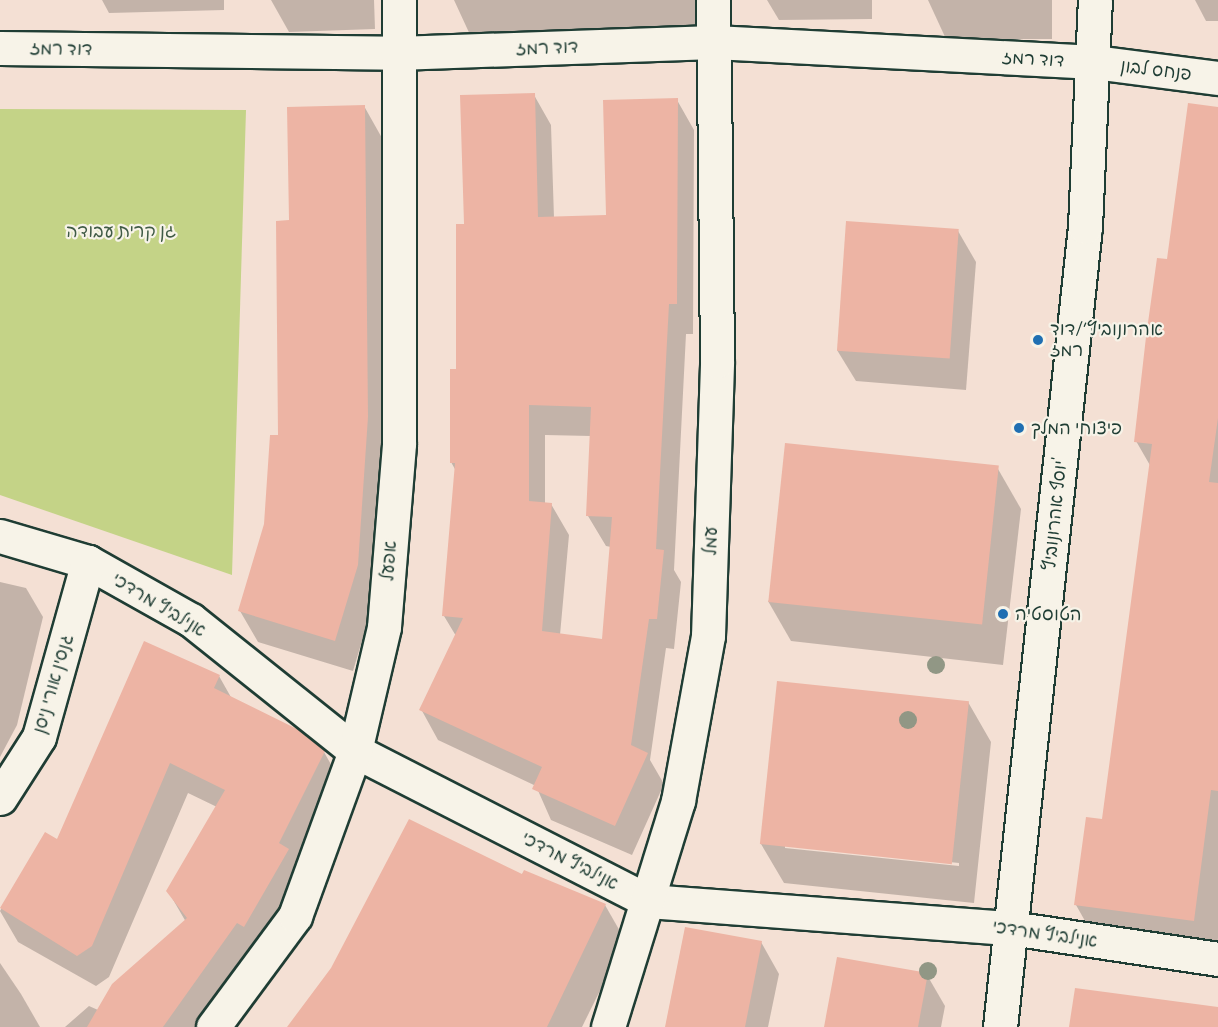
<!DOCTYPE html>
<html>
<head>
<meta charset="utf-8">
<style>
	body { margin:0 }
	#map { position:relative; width:1218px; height:1027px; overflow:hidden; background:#f4e0d4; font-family:"Patrick Hand","Playpen Sans Hebrew",sans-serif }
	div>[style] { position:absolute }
	.green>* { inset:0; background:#c4d387 }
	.shadow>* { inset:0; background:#0003 }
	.building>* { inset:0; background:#edb4a4; transform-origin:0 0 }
	.roads { filter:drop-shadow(2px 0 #1f3d34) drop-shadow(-2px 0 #1f3d34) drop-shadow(0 2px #1f3d34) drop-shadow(0 -2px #1f3d34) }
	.street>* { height:33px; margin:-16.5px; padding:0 16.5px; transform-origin:16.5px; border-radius:16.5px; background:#f7f3e8 }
	.secondary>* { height:33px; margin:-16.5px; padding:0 16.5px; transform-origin:16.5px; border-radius:16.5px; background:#f7f3e8 }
	.trees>* { width:18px; height:18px; margin:-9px; border-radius:50%; background:#919785 }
	.dots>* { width:16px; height:16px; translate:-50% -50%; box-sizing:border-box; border:3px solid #f7f3e8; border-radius:50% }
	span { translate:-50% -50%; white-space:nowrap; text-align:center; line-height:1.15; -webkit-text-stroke:4.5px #f7f3e8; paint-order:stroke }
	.street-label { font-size:18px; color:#1f3d34 }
	.park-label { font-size:18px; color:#405b45 }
	.poi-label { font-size:18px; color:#1f3d34 }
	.left { translate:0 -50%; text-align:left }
</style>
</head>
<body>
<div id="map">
	<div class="green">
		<i style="clip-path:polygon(0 109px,246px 110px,232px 575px,0 495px)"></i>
	</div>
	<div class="shadow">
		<i style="clip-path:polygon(102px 0,224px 0,224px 10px,109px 13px)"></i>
		<i style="clip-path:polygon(271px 0,374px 0,375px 29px,289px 32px)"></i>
		<i style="clip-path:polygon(454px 0,702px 0,702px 29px,564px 30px,564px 39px,472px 39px)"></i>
		<i style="clip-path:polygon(767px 0,872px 0,872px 19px,779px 20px)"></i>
		<i style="clip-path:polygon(928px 0,1052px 0,1052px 39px,946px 39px)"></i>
		<i style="clip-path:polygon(1195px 0,1218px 0,1218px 21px,1206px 21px)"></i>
		<i style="clip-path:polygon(evenodd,534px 95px,551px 125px,554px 218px,607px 217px,677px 100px,694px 130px,693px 334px,686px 334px,674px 570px,681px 582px,674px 649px,666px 648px,650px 760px,664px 784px,632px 855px,551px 820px,536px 786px,438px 740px,421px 709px,456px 636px,444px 616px,456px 471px,451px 462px,465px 226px,534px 95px,545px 435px,591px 436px,588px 516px,606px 546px,611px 547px,603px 641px,560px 635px,569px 535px,551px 504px,545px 504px,545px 435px)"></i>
		<i style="clip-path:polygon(364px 106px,382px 138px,386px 450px,375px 597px,353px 671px,258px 642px,240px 611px,266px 524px,279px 437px,291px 222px)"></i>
		<i style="clip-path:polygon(1218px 108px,1218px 938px,1215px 959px,1098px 944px,1076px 905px,1103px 821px,1151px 467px,1136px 441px,1168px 261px)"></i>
		<i style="clip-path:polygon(958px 231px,976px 262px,966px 390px,856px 381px,837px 350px)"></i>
		<i style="clip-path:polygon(998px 469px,1021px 509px,1003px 665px,791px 641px,768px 601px)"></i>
		<i style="clip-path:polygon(0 582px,26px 588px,43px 617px,17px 725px,0 757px)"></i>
		<i style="clip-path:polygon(219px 676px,232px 699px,324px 752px,342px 784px,306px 882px,206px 1027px,65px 1027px,89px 1006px,98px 1010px,186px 922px,168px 891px,217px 807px,188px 793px,109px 977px,96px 986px,18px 942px,0 911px,45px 834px,58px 841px)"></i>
		<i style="clip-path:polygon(evenodd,968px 702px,991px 742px,974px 903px,784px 883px,761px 844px,968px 702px,785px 845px,959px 863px,959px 866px,785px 848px,785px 845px)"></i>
		<i style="clip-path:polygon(525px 872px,605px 905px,625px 940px,582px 1027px,289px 1027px)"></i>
		<i style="clip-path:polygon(761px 942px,779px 974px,768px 1027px,667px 1027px)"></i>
		<i style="clip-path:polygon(0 963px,21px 994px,40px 1027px,0 1027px)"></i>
		<i style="clip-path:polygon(927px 975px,945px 1006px,941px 1027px,825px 1027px)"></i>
	</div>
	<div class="building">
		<i style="clip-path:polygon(evenodd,535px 93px,538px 217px,606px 215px,603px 100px,678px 98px,677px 304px,669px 304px,656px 549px,664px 550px,657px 619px,649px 619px,631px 745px,648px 753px,615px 826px,532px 789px,542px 767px,419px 710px,463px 618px,442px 616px,455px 463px,450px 463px,450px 369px,456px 369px,456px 224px,464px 224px,460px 95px,535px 93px,529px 405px,591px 407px,586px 516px,612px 517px,602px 639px,542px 631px,552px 503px,529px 501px,529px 405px)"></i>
		<i style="clip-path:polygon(1188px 103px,1218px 107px,1218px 418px,1209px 482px,1218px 483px,1218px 791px,1211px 790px,1194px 921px,1074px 905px,1086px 817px,1102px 819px,1152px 444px,1134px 442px,1146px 337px,1157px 258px,1167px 259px)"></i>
		<i style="clip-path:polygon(365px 105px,368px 417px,358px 565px,335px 641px,238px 611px,264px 524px,270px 435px,278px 435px,276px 221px,289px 220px,287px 107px)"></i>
		<i style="left:846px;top:221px;width:113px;height:130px;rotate:4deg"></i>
		<i style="left:785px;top:443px;width:215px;height:160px;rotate:6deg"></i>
		<i style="clip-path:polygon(144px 641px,220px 675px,214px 688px,299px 730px,325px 751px,279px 843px,289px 849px,244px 927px,237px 923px,163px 1027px,87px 1027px,112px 984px,187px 918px,166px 891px,225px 790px,170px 763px,92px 946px,77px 956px,0 908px,45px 832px,57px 839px)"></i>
		<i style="left:777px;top:681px;width:193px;height:164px;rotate:6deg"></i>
		<i style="clip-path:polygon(409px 819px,522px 874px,524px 870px,606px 904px,547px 1027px,287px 1027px,331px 968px)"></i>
		<i style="clip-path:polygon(685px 927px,762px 941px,745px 1027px,665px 1027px)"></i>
		<i style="clip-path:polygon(837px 957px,928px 973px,918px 1027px,824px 1027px)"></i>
		<i style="clip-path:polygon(1075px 988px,1218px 1007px,1218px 1027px,1069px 1027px)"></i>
	</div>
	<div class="roads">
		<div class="street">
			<i style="left:0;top:48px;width:397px;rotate:0.7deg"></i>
			<i style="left:397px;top:53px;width:317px;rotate:-2deg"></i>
			<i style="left:714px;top:42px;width:381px;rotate:3deg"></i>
			<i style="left:1094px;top:62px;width:125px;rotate:7.4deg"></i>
			<i style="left:0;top:536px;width:92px;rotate:16.5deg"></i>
			<i style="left:88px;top:562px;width:118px;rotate:29.4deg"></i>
			<i style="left:191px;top:620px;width:210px;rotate:38.6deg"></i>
			<i style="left:355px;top:751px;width:329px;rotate:27.1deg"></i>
			<i style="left:648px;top:901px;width:364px;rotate:4.3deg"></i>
			<i style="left:1011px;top:928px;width:209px;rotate:8.5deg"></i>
			<i style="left:0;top:798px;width:72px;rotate:-57.4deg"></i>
			<i style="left:39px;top:737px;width:182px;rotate:-74.4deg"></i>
			<i style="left:213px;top:1027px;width:138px;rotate:-53.5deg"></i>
			<i style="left:295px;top:916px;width:176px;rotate:-70deg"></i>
			<i style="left:355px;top:751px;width:127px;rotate:-76.8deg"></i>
			<i style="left:384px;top:627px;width:185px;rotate:-85.3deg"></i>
			<i style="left:399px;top:443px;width:443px;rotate:-90deg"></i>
			<i style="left:608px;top:1027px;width:237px;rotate:-72.8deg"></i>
			<i style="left:678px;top:801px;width:168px;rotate:-79.7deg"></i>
			<i style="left:708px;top:636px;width:275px;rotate:-88.1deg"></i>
			<i style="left:717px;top:361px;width:361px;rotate:-90.6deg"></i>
		</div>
		<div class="secondary">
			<i style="left:1000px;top:1027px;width:805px;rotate:-83.94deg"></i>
			<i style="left:1085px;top:227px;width:227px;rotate:-87.5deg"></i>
		</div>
	</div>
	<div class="trees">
		<i style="left:936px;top:665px"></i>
		<i style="left:908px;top:720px"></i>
		<i style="left:928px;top:971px"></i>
	</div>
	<div class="dots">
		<i style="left:1038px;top:340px;background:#1f6fb2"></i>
		<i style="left:1019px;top:428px;background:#1f6fb2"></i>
		<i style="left:1003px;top:614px;background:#1f6fb2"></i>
	</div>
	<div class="street-label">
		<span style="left:547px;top:48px;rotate:-2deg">דוד רמז</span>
		<span style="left:61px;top:49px;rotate:1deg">דוד רמז</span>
		<span style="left:1033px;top:59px;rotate:3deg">דוד רמז</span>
		<span style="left:1156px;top:70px;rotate:7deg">פנחס לבון</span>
		<span style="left:1055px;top:514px;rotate:-84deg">יוסף אהרונוביץ'</span>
		<span style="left:711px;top:541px;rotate:-88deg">עמל</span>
		<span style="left:389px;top:561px;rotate:-86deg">אפעל</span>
		<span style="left:159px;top:605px;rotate:31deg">אנילביץ מרדכי</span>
		<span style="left:53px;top:684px;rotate:-74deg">גנסין אורי ניסן</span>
		<span style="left:570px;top:861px;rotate:27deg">אנילביץ מרדכי</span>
		<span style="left:1045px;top:934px;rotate:8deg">אנילביץ מרדכי</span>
	</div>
	<div class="park-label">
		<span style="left:121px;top:231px">גן קרית עבודה</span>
	</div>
	<div class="poi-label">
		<span class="left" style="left:1050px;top:340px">אהרונוביץ׳/דוד<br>רמז</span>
		<span class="left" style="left:1031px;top:428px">פיצוחי המלך</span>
		<span class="left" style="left:1015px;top:614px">הטוסטיה</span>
	</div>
</div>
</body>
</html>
